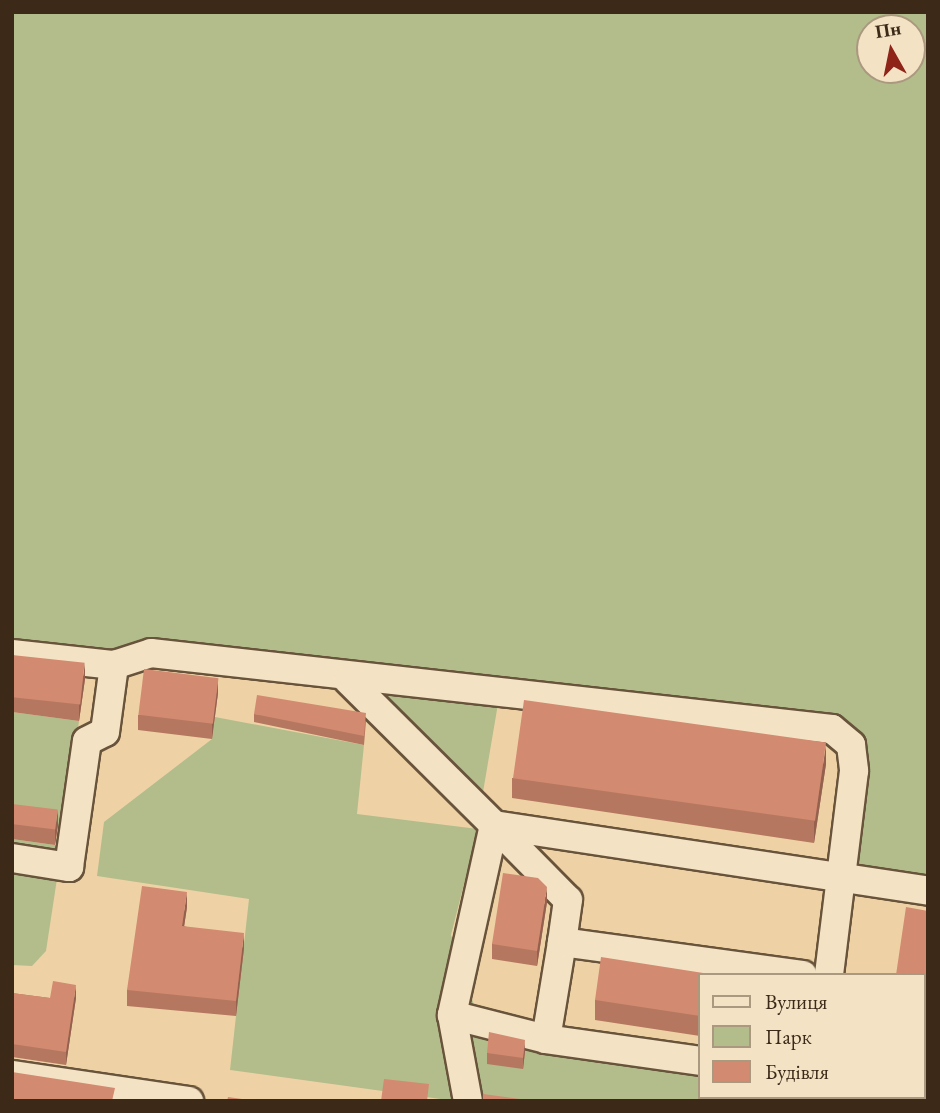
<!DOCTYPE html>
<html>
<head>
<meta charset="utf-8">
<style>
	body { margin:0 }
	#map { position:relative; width:940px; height:1113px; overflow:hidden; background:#eed2a5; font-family:"EB Garamond",serif }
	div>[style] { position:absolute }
	.green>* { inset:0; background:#b2bd8b }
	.roads { filter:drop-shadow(2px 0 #68533b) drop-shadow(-2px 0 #68533b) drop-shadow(0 2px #68533b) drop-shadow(0 -2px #68533b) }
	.minor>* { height:28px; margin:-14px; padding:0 14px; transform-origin:14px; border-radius:14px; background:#f4e2c4 }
	.wall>* { inset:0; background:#b57760 }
	.shaded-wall>* { inset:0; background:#93614e }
	.building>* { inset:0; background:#d28a70; transform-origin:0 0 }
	span { translate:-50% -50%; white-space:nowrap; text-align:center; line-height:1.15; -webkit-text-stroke:6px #f4e2c4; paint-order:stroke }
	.frame { position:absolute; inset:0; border:14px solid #3c2918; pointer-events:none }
	.legend { position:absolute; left:698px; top:973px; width:228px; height:126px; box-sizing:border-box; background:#f4e2c4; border:2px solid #aa987f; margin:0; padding:9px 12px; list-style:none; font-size:21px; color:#3c2918 }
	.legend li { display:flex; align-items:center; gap:14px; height:35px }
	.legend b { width:35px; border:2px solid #aa987f }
	.north { position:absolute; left:856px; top:14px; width:70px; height:70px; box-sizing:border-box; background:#f4e2c4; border:2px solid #aa987f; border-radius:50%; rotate:351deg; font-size:19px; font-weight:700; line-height:28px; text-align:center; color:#3c2918 }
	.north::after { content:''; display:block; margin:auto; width:24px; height:32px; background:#8f2418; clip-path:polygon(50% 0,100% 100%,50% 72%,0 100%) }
</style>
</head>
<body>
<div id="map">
	<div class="green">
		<i style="clip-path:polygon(evenodd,12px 12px,928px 12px,928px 891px,840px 877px,851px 745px,500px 692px,482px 798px,348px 680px,12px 654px,12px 12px,870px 28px,912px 28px,912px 70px,870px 70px,870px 28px)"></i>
		<i style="clip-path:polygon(12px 712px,79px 721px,65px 826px,12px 819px)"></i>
		<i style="clip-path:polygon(215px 717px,364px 745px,357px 814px,478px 829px,451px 935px,475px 1008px,700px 1061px,700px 1097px,928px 1101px,455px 1101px,230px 1070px,249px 899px,97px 876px,104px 822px,212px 739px)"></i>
		<i style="clip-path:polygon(12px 839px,62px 846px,46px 951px,32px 966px,12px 965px)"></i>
	</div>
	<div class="roads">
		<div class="minor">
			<i style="left:12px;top:654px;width:103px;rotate:6.2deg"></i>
			<i style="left:114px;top:665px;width:39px;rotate:-18deg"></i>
			<i style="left:151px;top:653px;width:685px;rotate:6.37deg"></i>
			<i style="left:832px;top:729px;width:25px;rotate:40deg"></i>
			<i style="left:851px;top:745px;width:26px;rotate:83deg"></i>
			<i style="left:854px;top:771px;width:206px;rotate:97deg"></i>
			<i style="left:348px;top:680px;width:206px;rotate:44.8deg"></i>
			<i style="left:494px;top:825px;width:195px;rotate:102.5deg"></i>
			<i style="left:452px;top:1015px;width:97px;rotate:14.3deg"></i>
			<i style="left:546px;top:1039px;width:98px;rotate:-80.6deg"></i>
			<i style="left:562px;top:942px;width:243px;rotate:7.8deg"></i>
			<i style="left:494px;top:825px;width:439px;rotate:8.6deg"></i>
			<i style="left:494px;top:825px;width:105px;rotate:45.4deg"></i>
			<i style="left:568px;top:900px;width:42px;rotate:98.1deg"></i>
			<i style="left:12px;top:858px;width:58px;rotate:9deg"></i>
			<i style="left:69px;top:867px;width:127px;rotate:-81.9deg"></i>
			<i style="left:87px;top:741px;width:20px;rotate:-27deg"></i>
			<i style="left:105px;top:732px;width:68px;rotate:-82.3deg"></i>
			<i style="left:452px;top:1015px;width:87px;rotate:79.5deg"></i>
			<i style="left:546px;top:1039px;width:156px;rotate:8.1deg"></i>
			<i style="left:12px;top:1075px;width:179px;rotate:8.4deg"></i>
			<i style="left:924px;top:1090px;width:4px"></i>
			<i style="left:813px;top:1101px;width:4px;rotate:-90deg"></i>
		</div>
	</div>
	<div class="wall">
		<i style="clip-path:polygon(12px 655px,85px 679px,79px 721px,12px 712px)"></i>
		<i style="clip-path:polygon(218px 693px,212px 739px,138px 730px,138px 715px)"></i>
		<i style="clip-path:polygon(254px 714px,366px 721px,364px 745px,254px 722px)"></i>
		<i style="clip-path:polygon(826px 764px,814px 843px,512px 798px,512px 778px)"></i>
		<i style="clip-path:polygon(12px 804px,58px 825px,55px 845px,12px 839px)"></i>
		<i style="clip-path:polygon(547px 902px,537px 966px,492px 959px,492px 944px)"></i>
		<i style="clip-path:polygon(187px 907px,184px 926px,244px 948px,236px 1016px,127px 1006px,127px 990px)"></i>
		<i style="clip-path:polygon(928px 911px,928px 1073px,924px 1073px,924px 975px)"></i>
		<i style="clip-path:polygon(700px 975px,700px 1036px,595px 1020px,595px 1000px)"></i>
		<i style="clip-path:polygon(12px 993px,50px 998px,76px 998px,66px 1065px,12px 1057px)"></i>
		<i style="clip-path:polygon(525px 1051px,523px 1069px,487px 1064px,487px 1053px)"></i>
	</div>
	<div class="shaded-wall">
		<i style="clip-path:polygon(85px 663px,85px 679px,79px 721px,79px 706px)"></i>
		<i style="clip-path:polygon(218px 678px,218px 693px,212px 739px,212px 724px)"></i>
		<i style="clip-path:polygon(826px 745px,826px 764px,814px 843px,814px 823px)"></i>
		<i style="clip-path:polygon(58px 810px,58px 825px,55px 845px,55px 829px)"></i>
		<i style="clip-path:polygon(547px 887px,547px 902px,537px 966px,537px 951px)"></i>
		<i style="clip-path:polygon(187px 892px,187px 907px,182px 941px,182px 926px)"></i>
		<i style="clip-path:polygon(244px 933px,244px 948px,236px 1016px,236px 1001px)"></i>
		<i style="clip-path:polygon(76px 985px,76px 998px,66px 1065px,66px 1052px)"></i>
		<i style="clip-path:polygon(525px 1040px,525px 1051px,523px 1069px,523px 1058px)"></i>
	</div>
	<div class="building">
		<i style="left:12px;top:655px;width:73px;height:42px;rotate:6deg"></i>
		<i style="left:144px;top:669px;width:75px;height:46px;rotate:7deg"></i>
		<i style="clip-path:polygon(257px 695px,366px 713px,364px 736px,254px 714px)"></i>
		<i style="left:524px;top:700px;width:305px;height:79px;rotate:8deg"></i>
		<i style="left:12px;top:804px;width:46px;height:20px;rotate:7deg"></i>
		<i style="clip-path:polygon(503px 873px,538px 878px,547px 887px,537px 951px,492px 944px)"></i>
		<i style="clip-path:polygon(142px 886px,187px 892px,182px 926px,244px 933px,236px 1001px,127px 990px)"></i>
		<i style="clip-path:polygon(906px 907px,928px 911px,928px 1059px,924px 1058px,924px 975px,896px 975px)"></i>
		<i style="clip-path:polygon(601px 957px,716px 975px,700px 975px,700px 1016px,595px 1000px)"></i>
		<i style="clip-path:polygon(53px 981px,76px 985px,66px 1052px,12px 1044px,12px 993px,50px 998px)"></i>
		<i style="clip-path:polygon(489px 1032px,525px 1040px,523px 1058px,487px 1053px)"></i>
		<i style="clip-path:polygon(12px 1072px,115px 1088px,112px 1101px,12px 1101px)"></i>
		<i style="clip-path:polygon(384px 1079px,429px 1084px,427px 1101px,381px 1101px)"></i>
		<i style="clip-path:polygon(483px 1094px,535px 1101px,483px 1101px)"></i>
		<i style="clip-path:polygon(228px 1097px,256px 1101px,227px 1101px)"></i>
		<i style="left:718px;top:1097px;width:52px;height:4px"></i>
	</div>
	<div class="frame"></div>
	<ul class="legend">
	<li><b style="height:9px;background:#f4e2c4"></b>Вулиця</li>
	<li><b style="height:19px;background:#b2bd8b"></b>Парк</li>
	<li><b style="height:19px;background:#d28a70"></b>Будівля</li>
	</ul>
	<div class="north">Пн</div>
</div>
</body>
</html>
